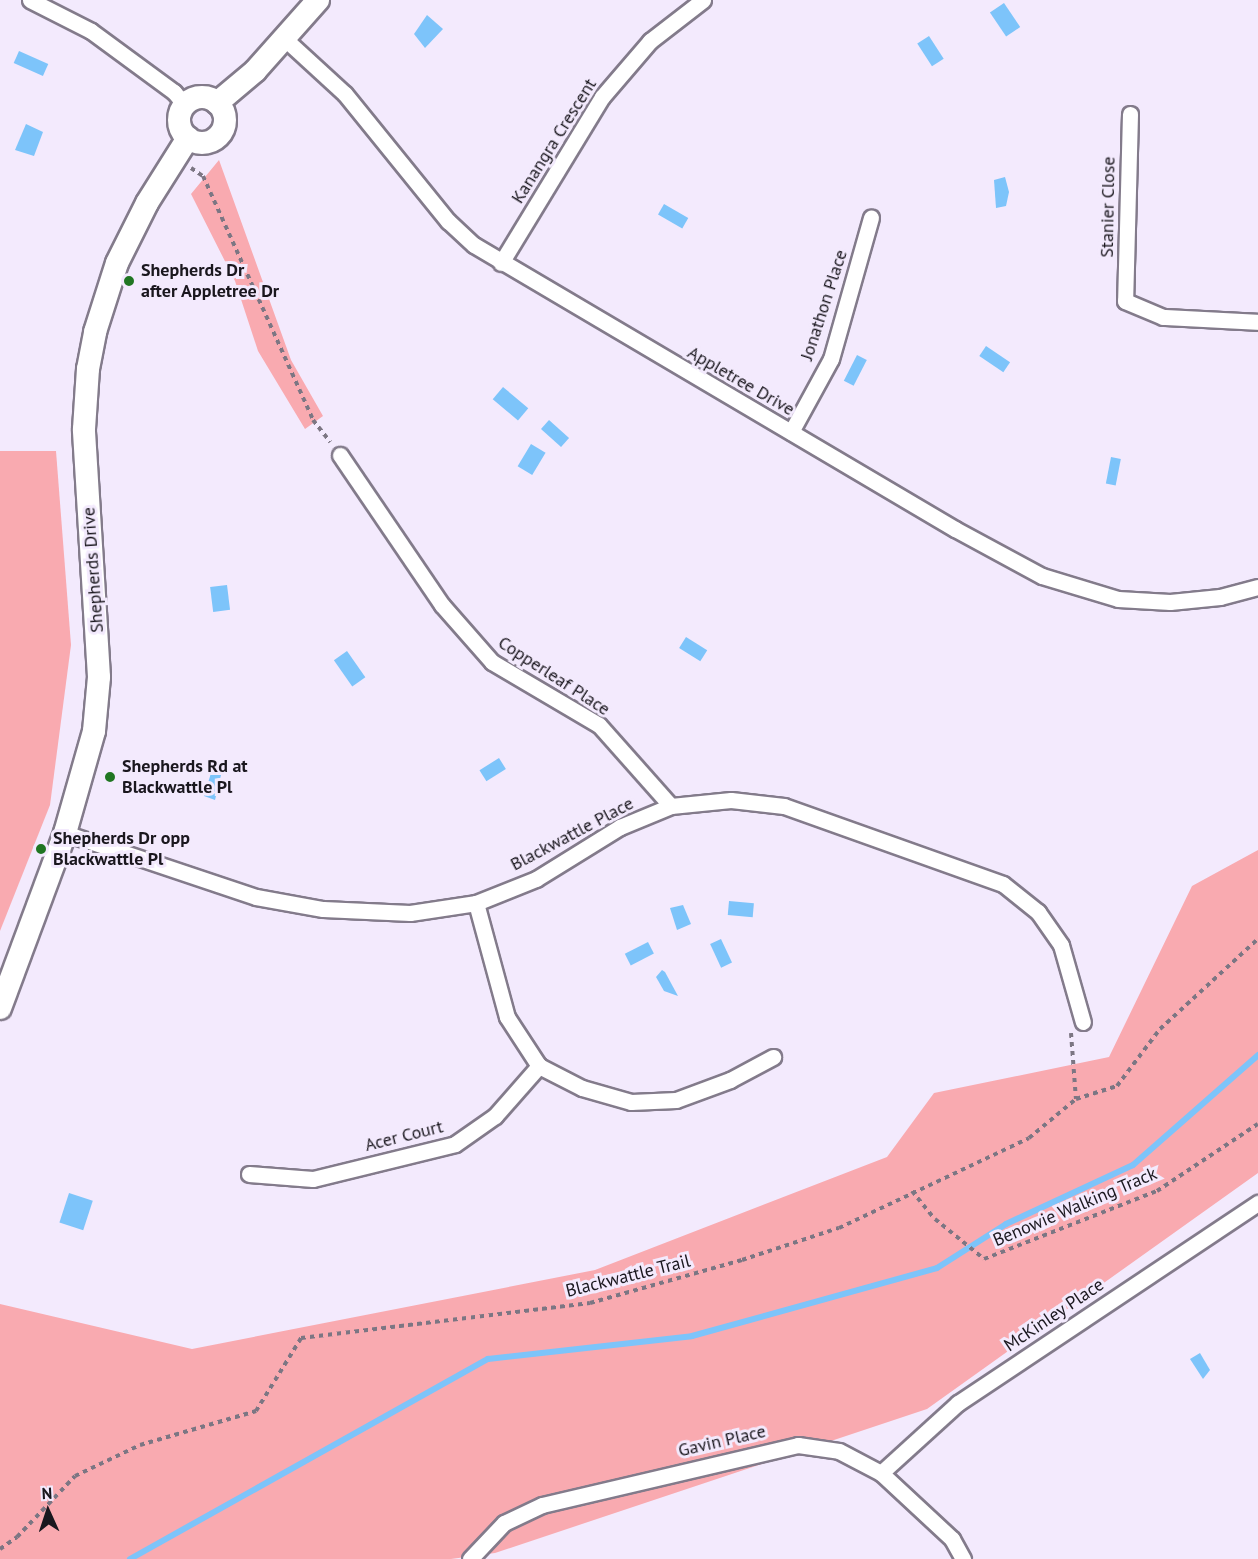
<!DOCTYPE html>
<html>
<head>
<meta charset="utf-8">
<style>
	body { margin:0 }
	#map { position:relative; width:1258px; height:1559px; overflow:hidden; background:#f3eafd; font-family:"PT Sans",sans-serif }
	div>[style] { position:absolute }
	.green>* { inset:0; background:#f9aab0 }
	.water>* { inset:0; background:#7dc4fa; transform-origin:0 0 }
	.stream>* { height:6px; margin:-3px; padding:0 3px; transform-origin:3px; border-radius:3px; background:#7dc4fa }
	.path>* { height:4px; margin-top:-2px; transform-origin:0; background:repeating-linear-gradient(90deg,#7c7683 0 4.5px,transparent 0 9px) }
	.roads { filter:drop-shadow(2px 0 #837b8b) drop-shadow(-2px 0 #837b8b) drop-shadow(0 2px #837b8b) drop-shadow(0 -2px #837b8b) }
	.street>* { height:15px; margin:-7.5px; padding:0 7.5px; transform-origin:7.5px; border-radius:7.5px; background:#fff }
	.secondary>* { height:22px; margin:-11px; padding:0 11px; transform-origin:11px; border-radius:11px; background:#fff }
	.secondary>.ring { margin:-11px; padding:0; box-sizing:content-box; background:none; border:22px solid #fff; border-radius:50% }
	.dots>* { width:16px; height:16px; translate:-50% -50%; box-sizing:border-box; border:3px solid #f3eafd; border-radius:50% }
	span { translate:-50% -50%; white-space:nowrap; text-align:center; line-height:1.15; -webkit-text-stroke:6px #f3eafd; paint-order:stroke }
	.street-label { font-size:18px; color:#1a171e }
	.poi-label { font-size:18px; color:#1a171e; font-weight:700 }
	.left { translate:0 -50%; text-align:left }
	.north { position:absolute; left:18px; top:1481px; width:60px; height:60px; -webkit-text-stroke:4px #f3eafd; paint-order:stroke; rotate:357deg; font-size:16px; font-weight:700; line-height:24px; text-align:center; color:#1a171e }
	.north::after { content:''; display:block; margin:auto; width:21px; height:27px; background:#1a171e; clip-path:polygon(50% 0,100% 100%,50% 72%,0 100%) }
</style>
</head>
<body>
<div id="map">
	<div class="green">
		<i style="clip-path:polygon(219px 160px,291px 360px,323px 416px,305px 429px,258px 351px,235px 281px,191px 194px)"></i>
		<i style="clip-path:polygon(0 451px,56px 451px,71px 645px,50px 805px,0 931px)"></i>
		<i style="clip-path:polygon(1258px 850px,1258px 1173px,927px 1409px,495px 1553px,451px 1559px,0 1559px,0 1304px,192px 1349px,595px 1270px,887px 1157px,934px 1093px,1109px 1057px,1192px 886px)"></i>
	</div>
	<div class="water">
		<i style="left:1004px;top:3px;width:29px;height:17px;rotate:56deg"></i>
		<i style="clip-path:polygon(427px 15px,443px 29px,425px 48px,414px 34px)"></i>
		<i style="left:929px;top:36px;width:27px;height:14px;rotate:57deg"></i>
		<i style="left:19px;top:51px;width:32px;height:13px;rotate:24deg"></i>
		<i style="clip-path:polygon(26px 124px,43px 132px,34px 156px,15px 150px)"></i>
		<i style="clip-path:polygon(1005px 177px,1009px 192px,1006px 206px,996px 208px,994px 180px)"></i>
		<i style="left:664px;top:204px;width:28px;height:12px;rotate:30deg"></i>
		<i style="left:986px;top:346px;width:29px;height:12px;rotate:34deg"></i>
		<i style="left:857px;top:355px;width:11px;height:29px;rotate:27deg"></i>
		<i style="left:503px;top:387px;width:33px;height:16px;rotate:40deg"></i>
		<i style="left:549px;top:420px;width:27px;height:12px;rotate:42deg"></i>
		<i style="left:531px;top:444px;width:17px;height:26px;rotate:31deg"></i>
		<i style="left:1111px;top:457px;width:10px;height:27px;rotate:11deg"></i>
		<i style="left:227px;top:585px;width:25px;height:17px;rotate:83deg"></i>
		<i style="left:686px;top:637px;width:25px;height:13px;rotate:32deg"></i>
		<i style="left:347px;top:651px;width:32px;height:16px;rotate:55deg"></i>
		<i style="left:499px;top:758px;width:13px;height:23px;rotate:58deg"></i>
		<i style="clip-path:polygon(211px 773px,221px 775px,215px 800px,204px 796px)"></i>
		<i style="left:729px;top:901px;width:25px;height:14px;rotate:5deg"></i>
		<i style="clip-path:polygon(683px 905px,691px 924px,677px 930px,670px 908px)"></i>
		<i style="left:721px;top:939px;width:26px;height:12px;rotate:65deg"></i>
		<i style="left:648px;top:942px;width:13px;height:26px;rotate:63deg"></i>
		<i style="clip-path:polygon(662px 970px,665px 972px,678px 996px,664px 991px,656px 977px)"></i>
		<i style="left:69px;top:1193px;width:25px;height:31px;rotate:18deg"></i>
		<i style="clip-path:polygon(1200px 1353px,1210px 1370px,1203px 1379px,1190px 1359px)"></i>
	</div>
	<div class="stream">
		<i style="left:130px;top:1559px;width:410px;rotate:-29.2deg"></i>
		<i style="left:488px;top:1359px;width:205px;rotate:-6.4deg"></i>
		<i style="left:692px;top:1336px;width:254px;rotate:-15.5deg"></i>
		<i style="left:937px;top:1268px;width:82px;rotate:-32.5deg"></i>
		<i style="left:1006px;top:1224px;width:140px;rotate:-24.9deg"></i>
		<i style="left:1133px;top:1165px;width:167px;rotate:-41.3deg"></i>
	</div>
	<div class="path">
		<i style="left:191px;top:168px;width:14px;rotate:34deg"></i>
		<i style="left:203px;top:176px;width:268px;rotate:65.7deg"></i>
		<i style="left:313px;top:420px;width:28px;rotate:52deg"></i>
		<i style="left:1071px;top:1033px;width:66px;rotate:85.7deg"></i>
		<i style="left:1076px;top:1099px;width:43px;rotate:-17.6deg"></i>
		<i style="left:1117px;top:1086px;width:71px;rotate:-53deg"></i>
		<i style="left:1160px;top:1029px;width:133px;rotate:-42.6deg"></i>
		<i style="left:912px;top:1191px;width:36px;rotate:51deg"></i>
		<i style="left:935px;top:1219px;width:63px;rotate:39.2deg"></i>
		<i style="left:984px;top:1259px;width:186px;rotate:-21.5deg"></i>
		<i style="left:1157px;top:1191px;width:121px;rotate:-33.6deg"></i>
		<i style="left:0;top:1549px;width:21px;rotate:-35deg"></i>
		<i style="left:17px;top:1537px;width:84px;rotate:-46.4deg"></i>
		<i style="left:75px;top:1476px;width:72px;rotate:-25.5deg"></i>
		<i style="left:140px;top:1445px;width:121px;rotate:-16.3deg"></i>
		<i style="left:256px;top:1411px;width:86px;rotate:-58.3deg"></i>
		<i style="left:301px;top:1338px;width:291px;rotate:-6.9deg"></i>
		<i style="left:590px;top:1303px;width:158px;rotate:-15.8deg"></i>
		<i style="left:742px;top:1260px;width:102px;rotate:-18.3deg"></i>
		<i style="left:839px;top:1228px;width:210px;rotate:-25.3deg"></i>
		<i style="left:1029px;top:1138px;width:61px;rotate:-39.7deg"></i>
	</div>
	<div class="roads">
		<div class="street">
			<i style="left:30px;top:0;width:68px;rotate:26.9deg"></i>
			<i style="left:91px;top:31px;width:103px;rotate:36.3deg"></i>
			<i style="left:174px;top:92px;width:17px;rotate:50deg"></i>
			<i style="left:285px;top:39px;width:81px;rotate:42.5deg"></i>
			<i style="left:345px;top:94px;width:164px;rotate:51deg"></i>
			<i style="left:448px;top:221px;width:35px;rotate:43deg"></i>
			<i style="left:474px;top:245px;width:559px;rotate:30.56deg"></i>
			<i style="left:955px;top:529px;width:99px;rotate:28.4deg"></i>
			<i style="left:1042px;top:576px;width:79px;rotate:16.8deg"></i>
			<i style="left:1118px;top:599px;width:52px;rotate:3.3deg"></i>
			<i style="left:1170px;top:602px;width:50px;rotate:-5.7deg"></i>
			<i style="left:1220px;top:597px;width:39px;rotate:-15deg"></i>
			<i style="left:1130px;top:114px;width:187px;rotate:91.5deg"></i>
			<i style="left:1125px;top:301px;width:41px;rotate:22.8deg"></i>
			<i style="left:1163px;top:317px;width:95px;rotate:3deg"></i>
			<i style="left:501px;top:263px;width:194px;rotate:-58.7deg"></i>
			<i style="left:602px;top:97px;width:74px;rotate:-49.4deg"></i>
			<i style="left:650px;top:41px;width:67px;rotate:-37.7deg"></i>
			<i style="left:791px;top:432px;width:83px;rotate:-61.3deg"></i>
			<i style="left:831px;top:359px;width:147px;rotate:-74.2deg"></i>
			<i style="left:340px;top:455px;width:181px;rotate:55.8deg"></i>
			<i style="left:442px;top:605px;width:76px;rotate:48.7deg"></i>
			<i style="left:492px;top:662px;width:124px;rotate:30.5deg"></i>
			<i style="left:599px;top:725px;width:108px;rotate:48.4deg"></i>
			<i style="left:65px;top:833px;width:201px;rotate:18.5deg"></i>
			<i style="left:256px;top:897px;width:68px;rotate:10.2deg"></i>
			<i style="left:323px;top:909px;width:87px;rotate:2.6deg"></i>
			<i style="left:410px;top:913px;width:67px;rotate:-8.6deg"></i>
			<i style="left:476px;top:903px;width:65px;rotate:-21.8deg"></i>
			<i style="left:536px;top:879px;width:99px;rotate:-31.8deg"></i>
			<i style="left:620px;top:827px;width:55px;rotate:-22.4deg"></i>
			<i style="left:671px;top:806px;width:60px;rotate:-5.7deg"></i>
			<i style="left:731px;top:800px;width:53px;rotate:6.5deg"></i>
			<i style="left:784px;top:806px;width:232px;rotate:19.6deg"></i>
			<i style="left:1003px;top:884px;width:45px;rotate:38.7deg"></i>
			<i style="left:1038px;top:912px;width:40px;rotate:55.1deg"></i>
			<i style="left:1061px;top:945px;width:80px;rotate:74.1deg"></i>
			<i style="left:476px;top:903px;width:118px;rotate:74.8deg"></i>
			<i style="left:507px;top:1017px;width:59px;rotate:56.9deg"></i>
			<i style="left:539px;top:1066px;width:48px;rotate:27.1deg"></i>
			<i style="left:582px;top:1088px;width:51px;rotate:15.9deg"></i>
			<i style="left:631px;top:1102px;width:45px;rotate:-2.5deg"></i>
			<i style="left:676px;top:1100px;width:58px;rotate:-20.3deg"></i>
			<i style="left:730px;top:1080px;width:49px;rotate:-28.1deg"></i>
			<i style="left:249px;top:1174px;width:64px;rotate:4.5deg"></i>
			<i style="left:313px;top:1179px;width:146px;rotate:-13.8deg"></i>
			<i style="left:455px;top:1144px;width:49px;rotate:-35deg"></i>
			<i style="left:495px;top:1116px;width:67px;rotate:-48.7deg"></i>
			<i style="left:881px;top:1473px;width:104px;rotate:-42.3deg"></i>
			<i style="left:958px;top:1403px;width:361px;rotate:-33.7deg"></i>
			<i style="left:470px;top:1559px;width:50px;rotate:-46.6deg"></i>
			<i style="left:504px;top:1523px;width:42px;rotate:-25.3deg"></i>
			<i style="left:542px;top:1505px;width:263px;rotate:-13.2deg"></i>
			<i style="left:798px;top:1445px;width:41px;rotate:8.3deg"></i>
			<i style="left:839px;top:1451px;width:47px;rotate:27.6deg"></i>
			<i style="left:881px;top:1473px;width:97px;rotate:42.9deg"></i>
			<i style="left:952px;top:1539px;width:23px;rotate:61deg"></i>
		</div>
		<div class="secondary">
			<i class="ring" style="left:179px;top:97px;width:24px;height:24px"></i>
			<i style="left:217px;top:103px;width:50px;rotate:-40.1deg"></i>
			<i style="left:255px;top:71px;width:95px;rotate:-48.4deg"></i>
			<i style="left:0;top:1008px;width:187px;rotate:-69.6deg"></i>
			<i style="left:65px;top:833px;width:106px;rotate:-74.1deg"></i>
			<i style="left:94px;top:731px;width:54px;rotate:-84.7deg"></i>
			<i style="left:99px;top:677px;width:248px;rotate:-93.5deg"></i>
			<i style="left:84px;top:429px;width:60px;rotate:-86.2deg"></i>
			<i style="left:88px;top:369px;width:38px;rotate:-79deg"></i>
			<i style="left:95px;top:332px;width:72px;rotate:-72.3deg"></i>
			<i style="left:117px;top:263px;width:67px;rotate:-63.4deg"></i>
			<i style="left:147px;top:203px;width:77px;rotate:-57.8deg"></i>
		</div>
	</div>
	<div class="dots">
		<i style="left:129px;top:281px;background:#207622"></i>
		<i style="left:110px;top:777px;background:#207622"></i>
		<i style="left:41px;top:849px;background:#207622"></i>
	</div>
	<div class="street-label">
		<span style="left:554px;top:141px;rotate:-58deg">Kanangra Crescent</span>
		<span style="left:1108px;top:207px;rotate:-89deg">Stanier Close</span>
		<span style="left:824px;top:305px;rotate:-72deg">Jonathon Place</span>
		<span style="left:741px;top:381px;rotate:30deg">Appletree Drive</span>
		<span style="left:93px;top:570px;rotate:-94deg">Shepherds Drive</span>
		<span style="left:554px;top:676px;rotate:33deg">Copperleaf Place</span>
		<span style="left:572px;top:834px;rotate:-28deg">Blackwattle Place</span>
		<span style="left:404px;top:1136px;rotate:-14deg">Acer Court</span>
		<span style="left:1075px;top:1207px;rotate:-23deg">Benowie Walking Track</span>
		<span style="left:628px;top:1276px;rotate:-14deg">Blackwattle Trail</span>
		<span style="left:1054px;top:1315px;rotate:-34deg">McKinley Place</span>
		<span style="left:722px;top:1441px;rotate:-13deg">Gavin Place</span>
	</div>
	<div class="poi-label">
		<span class="left" style="left:141px;top:281px">Shepherds Dr<br>after Appletree Dr</span>
		<span class="left" style="left:122px;top:777px">Shepherds Rd at<br>Blackwattle Pl</span>
		<span class="left" style="left:53px;top:849px">Shepherds Dr opp<br>Blackwattle Pl</span>
	</div>
	<div class="north">N</div>
</div>
</body>
</html>
